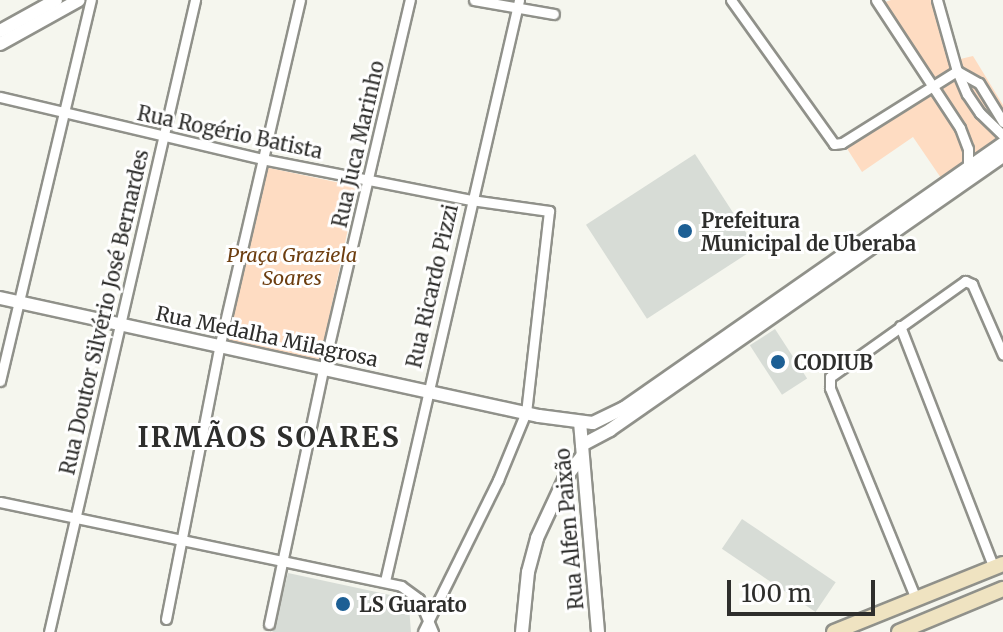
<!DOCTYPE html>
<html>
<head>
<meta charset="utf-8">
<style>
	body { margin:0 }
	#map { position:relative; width:1003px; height:632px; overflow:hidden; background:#f5f6ee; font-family:Merriweather,serif }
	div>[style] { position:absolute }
	.green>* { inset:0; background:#fedcc2; transform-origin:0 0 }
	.building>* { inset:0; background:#d7dcd6; transform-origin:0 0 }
	.roads { filter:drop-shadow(2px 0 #90918a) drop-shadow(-2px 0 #90918a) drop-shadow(0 2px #90918a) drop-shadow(0 -2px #90918a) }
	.minor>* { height:9px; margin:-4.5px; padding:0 4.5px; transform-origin:4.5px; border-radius:4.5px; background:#fff }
	.tertiary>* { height:12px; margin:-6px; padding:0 6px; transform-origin:6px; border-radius:6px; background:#fff }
	.secondary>* { height:14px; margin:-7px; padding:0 7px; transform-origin:7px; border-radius:7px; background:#efe3c1 }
	.dots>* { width:22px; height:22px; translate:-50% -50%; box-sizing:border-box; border:4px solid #fff; border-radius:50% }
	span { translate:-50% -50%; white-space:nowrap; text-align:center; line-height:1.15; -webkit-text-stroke:6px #fff; paint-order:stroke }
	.street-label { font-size:20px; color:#2e2e2c }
	.poi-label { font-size:20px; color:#2e2e2c; font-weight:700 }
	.left { translate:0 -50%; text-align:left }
	.park-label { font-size:20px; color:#6d3e10; font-style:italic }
	.district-label { font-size:28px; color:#2e2e2c; font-weight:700; letter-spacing:2px }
	.scale { position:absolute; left:727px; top:580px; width:148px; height:36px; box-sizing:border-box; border:4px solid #2e2e2c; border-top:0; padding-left:10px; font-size:24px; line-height:28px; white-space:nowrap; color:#2e2e2c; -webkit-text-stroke:6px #fff; paint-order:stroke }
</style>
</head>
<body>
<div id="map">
	<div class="green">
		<i style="clip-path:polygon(891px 0,931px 0,956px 60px,973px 56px,1003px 105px,1003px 133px,941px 178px,913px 137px,862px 172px,846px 147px,929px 90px,930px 76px,885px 2px)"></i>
		<i style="left:265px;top:167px;width:94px;height:184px;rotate:12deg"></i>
	</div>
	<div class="building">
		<i style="left:695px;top:154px;width:112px;height:130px;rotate:57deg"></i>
		<i style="left:775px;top:329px;width:59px;height:30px;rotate:57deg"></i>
		<i style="left:742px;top:519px;width:113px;height:36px;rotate:34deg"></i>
		<i style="clip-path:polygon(288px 573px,395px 596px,409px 607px,411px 632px,273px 632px)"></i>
	</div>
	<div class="roads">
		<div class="minor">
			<i style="left:474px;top:0;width:81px;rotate:9.9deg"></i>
			<i style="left:731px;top:0;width:177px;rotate:54.4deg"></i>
			<i style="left:834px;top:144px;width:8px;rotate:-7deg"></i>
			<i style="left:842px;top:143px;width:136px;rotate:-32.1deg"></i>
			<i style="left:957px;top:71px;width:25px;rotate:29deg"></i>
			<i style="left:979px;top:83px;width:46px;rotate:58.4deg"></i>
			<i style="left:876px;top:0;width:153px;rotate:56.7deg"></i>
			<i style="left:960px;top:128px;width:22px;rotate:69deg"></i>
			<i style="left:968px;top:149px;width:20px;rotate:90deg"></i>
			<i style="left:937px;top:0;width:74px;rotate:74.3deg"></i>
			<i style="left:957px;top:71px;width:25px;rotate:67deg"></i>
			<i style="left:967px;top:94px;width:23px;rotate:56deg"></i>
			<i style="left:980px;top:113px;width:32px;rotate:44deg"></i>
			<i style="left:0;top:97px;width:269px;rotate:13.3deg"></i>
			<i style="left:262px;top:159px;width:213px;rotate:11.1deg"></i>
			<i style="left:471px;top:200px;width:79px;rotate:8deg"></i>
			<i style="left:549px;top:211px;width:202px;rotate:96.5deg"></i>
			<i style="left:526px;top:412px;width:74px;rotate:112.4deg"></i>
			<i style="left:498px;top:480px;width:169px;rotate:116.3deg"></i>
			<i style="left:900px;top:326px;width:260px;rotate:68.8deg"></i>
			<i style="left:0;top:381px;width:392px;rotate:-76.6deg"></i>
			<i style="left:0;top:502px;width:410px;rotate:11.8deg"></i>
			<i style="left:401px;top:586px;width:22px;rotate:36deg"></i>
			<i style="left:419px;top:599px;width:36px;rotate:67deg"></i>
			<i style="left:385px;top:581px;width:596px;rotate:-77.01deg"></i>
			<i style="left:916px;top:599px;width:228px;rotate:-112.2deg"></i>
			<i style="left:830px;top:388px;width:11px;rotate:-90deg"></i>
			<i style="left:830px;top:377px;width:166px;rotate:-35.4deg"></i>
			<i style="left:965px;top:281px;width:8px;rotate:23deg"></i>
			<i style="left:972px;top:284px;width:77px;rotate:66.4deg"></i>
			<i style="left:166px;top:619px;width:276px;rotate:-78.9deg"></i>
			<i style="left:219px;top:348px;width:357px;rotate:-76.9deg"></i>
			<i style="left:269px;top:624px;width:260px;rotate:-78deg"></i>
			<i style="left:323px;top:370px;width:380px;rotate:-76.8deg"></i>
			<i style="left:49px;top:632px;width:649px;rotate:-76.99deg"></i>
		</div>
		<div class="tertiary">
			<i style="left:0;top:31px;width:64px;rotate:-29deg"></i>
			<i style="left:0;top:44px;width:90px;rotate:-29.1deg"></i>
			<i style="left:0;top:298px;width:552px;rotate:12.35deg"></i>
			<i style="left:539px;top:416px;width:54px;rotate:7.4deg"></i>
			<i style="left:593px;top:423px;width:34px;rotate:-26deg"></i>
			<i style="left:624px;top:408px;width:462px;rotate:-34.9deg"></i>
			<i style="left:580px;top:422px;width:211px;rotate:85.1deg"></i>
			<i style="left:582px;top:445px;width:32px;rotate:-28deg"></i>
			<i style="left:610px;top:430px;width:479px;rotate:-34.9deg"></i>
			<i style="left:522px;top:632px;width:60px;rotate:-84.3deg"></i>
			<i style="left:528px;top:572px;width:35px;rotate:-75deg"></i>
			<i style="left:537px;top:538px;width:64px;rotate:-65deg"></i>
			<i style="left:564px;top:480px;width:30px;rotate:-53deg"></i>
		</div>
		<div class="secondary">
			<i style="left:834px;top:632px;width:182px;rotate:-21.9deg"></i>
			<i style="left:899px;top:632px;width:113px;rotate:-22.5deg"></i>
		</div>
	</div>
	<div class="dots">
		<i style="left:685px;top:231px;background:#1d5f94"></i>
		<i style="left:778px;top:362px;background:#1d5f94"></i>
		<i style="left:343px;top:604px;background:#1d5f94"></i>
	</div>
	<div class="street-label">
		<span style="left:230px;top:132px;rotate:12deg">Rua Rogério Batista</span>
		<span style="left:358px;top:144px;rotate:-77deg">Rua Juca Marinho</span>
		<span style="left:432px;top:286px;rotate:-77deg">Rua Ricardo Pizzi</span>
		<span style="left:104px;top:312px;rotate:-77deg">Rua Doutor Silvério José Bernardes</span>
		<span style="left:267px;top:336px;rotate:12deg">Rua Medalha Milagrosa</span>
		<span style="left:569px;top:529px;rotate:-95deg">Rua Alfen Paixão</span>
	</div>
	<div class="poi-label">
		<span class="left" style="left:701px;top:232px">Prefeitura<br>Municipal de Uberaba</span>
		<span class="left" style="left:794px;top:362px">CODIUB</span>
		<span class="left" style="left:359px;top:604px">LS Guarato</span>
	</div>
	<div class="park-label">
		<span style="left:292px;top:266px">Praça Graziela<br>Soares</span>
	</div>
	<div class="district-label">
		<span style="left:269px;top:437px">IRMÃOS SOARES</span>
	</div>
	<div class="scale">100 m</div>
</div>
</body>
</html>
